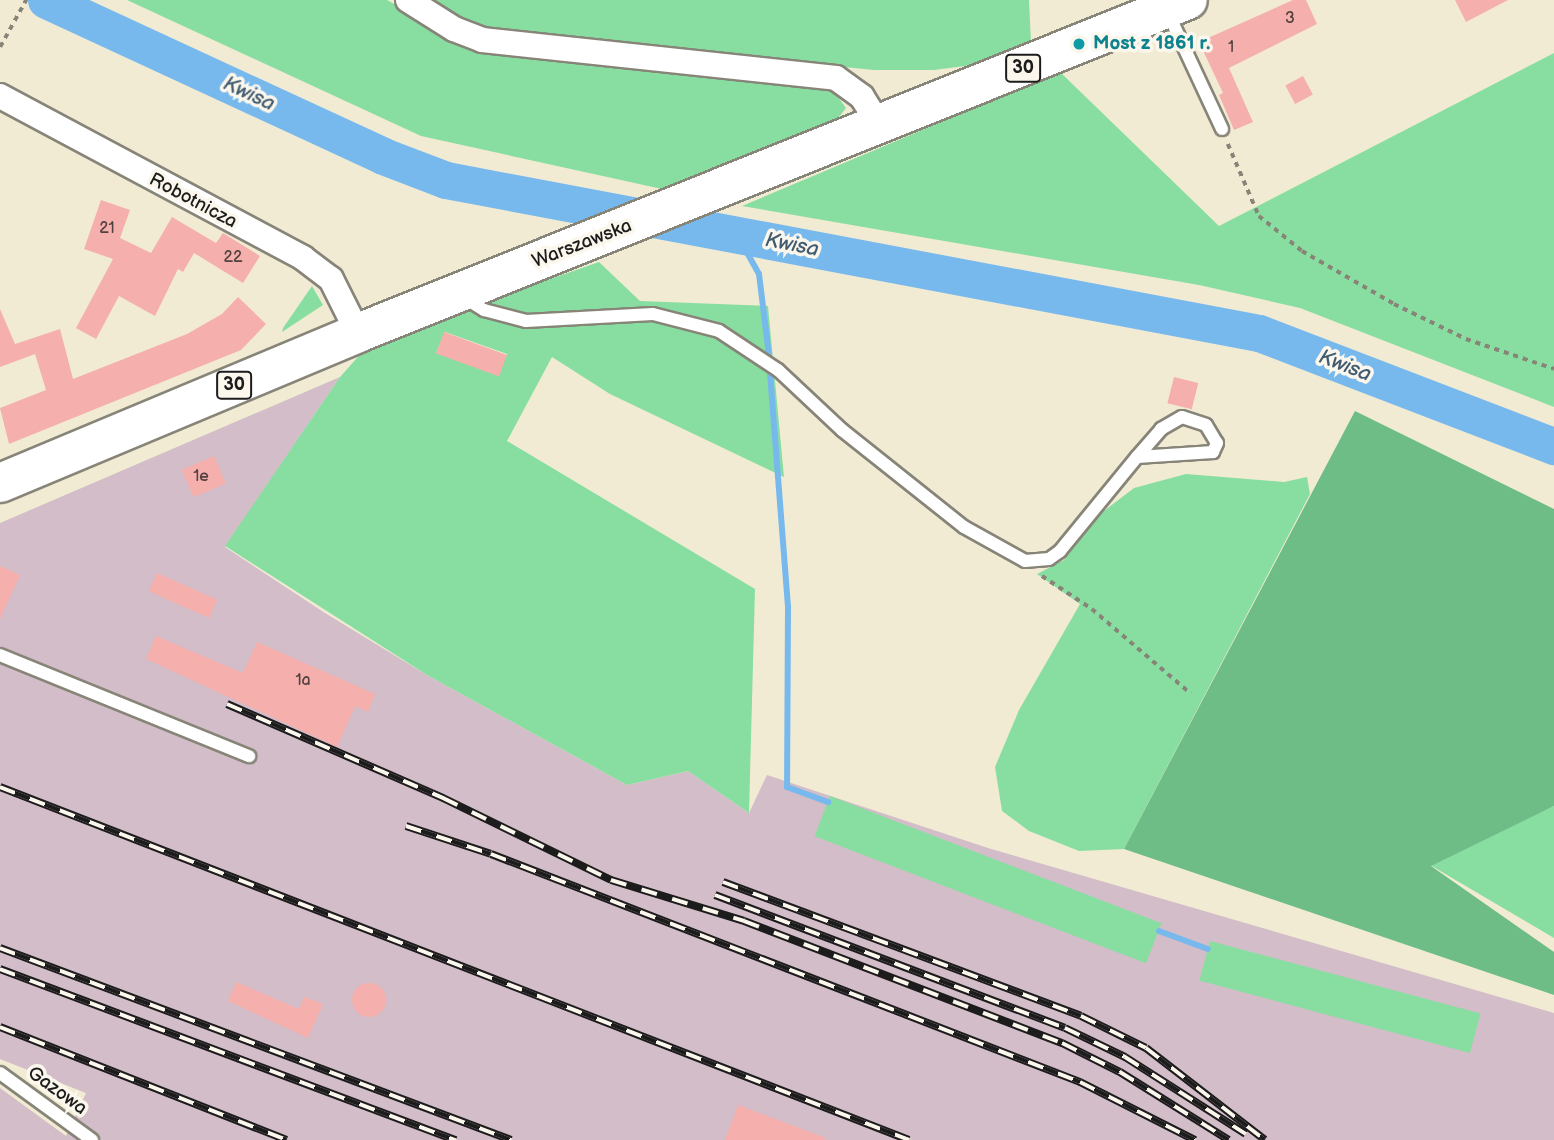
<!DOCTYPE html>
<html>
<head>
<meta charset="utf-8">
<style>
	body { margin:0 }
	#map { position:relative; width:1554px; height:1140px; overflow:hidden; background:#f2ebd4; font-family:"Balsamiq Sans",sans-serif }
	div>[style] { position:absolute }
	.industrial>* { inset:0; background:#d2bdc8 }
	.green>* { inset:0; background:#88dea1; transform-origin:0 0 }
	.forest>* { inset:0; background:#6ebd87 }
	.stream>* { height:6px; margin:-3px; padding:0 3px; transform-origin:3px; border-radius:3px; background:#78b9ed }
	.river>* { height:37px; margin:-18.5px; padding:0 18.5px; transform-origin:18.5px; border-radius:18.5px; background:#78b9ed }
	.building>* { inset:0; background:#f5afac; transform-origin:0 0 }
	.round { border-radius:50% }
	.path>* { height:3.5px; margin-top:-1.75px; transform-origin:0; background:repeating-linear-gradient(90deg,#878478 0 5px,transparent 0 10px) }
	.roads { filter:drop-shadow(2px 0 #878478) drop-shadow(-2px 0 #878478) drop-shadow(0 2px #878478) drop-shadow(0 -2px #878478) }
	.service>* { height:12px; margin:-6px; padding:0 6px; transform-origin:6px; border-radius:6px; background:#fff }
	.minor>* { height:24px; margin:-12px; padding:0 12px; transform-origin:12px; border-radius:12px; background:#fff }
	.primary>* { height:38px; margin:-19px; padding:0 19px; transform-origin:19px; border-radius:19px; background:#fff }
	.rail>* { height:8px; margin-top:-4px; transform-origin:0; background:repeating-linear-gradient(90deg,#fbf7ec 0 16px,#1c1c1c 0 32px); box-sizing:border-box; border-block:2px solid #1c1c1c }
	.dots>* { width:19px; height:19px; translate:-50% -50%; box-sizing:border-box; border:4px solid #fbf7ec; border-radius:50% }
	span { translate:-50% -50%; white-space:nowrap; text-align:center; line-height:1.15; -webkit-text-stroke:7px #fbf7ec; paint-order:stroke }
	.number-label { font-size:16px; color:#524140 }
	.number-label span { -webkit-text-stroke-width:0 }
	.shield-label span { padding:2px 5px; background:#fbf7ec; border:2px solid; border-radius:5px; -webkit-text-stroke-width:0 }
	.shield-label { font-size:18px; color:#1c1c1c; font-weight:700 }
	.culture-label { font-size:19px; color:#0d838f; font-weight:700 }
	.left { translate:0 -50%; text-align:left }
	.street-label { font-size:19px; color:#1c1c1c }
	.water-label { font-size:21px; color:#415b70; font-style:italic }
</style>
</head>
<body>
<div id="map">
	<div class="industrial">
		<i style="clip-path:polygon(340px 377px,225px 547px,325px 613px,427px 675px,627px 785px,688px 771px,749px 813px,767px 775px,988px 848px,1554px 1013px,1554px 1140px,0 1140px,0 1088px,66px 1136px,86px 1093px,0 1059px,0 523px)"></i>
	</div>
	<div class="green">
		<i style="clip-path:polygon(127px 0,387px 0,480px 52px,832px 89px,846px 108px,835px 122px,662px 189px,421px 136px)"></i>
		<i style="clip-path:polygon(428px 0,1029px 0,1031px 43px,980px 64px,934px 70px,874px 70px,547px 38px,479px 27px)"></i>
		<i style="clip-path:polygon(1554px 53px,1554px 407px,1300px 308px,1199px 285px,742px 206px,1060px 72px,1219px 226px)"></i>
		<i style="clip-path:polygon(evenodd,599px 262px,640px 301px,768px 306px,784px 477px,610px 394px,552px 357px,507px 441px,755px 589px,749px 813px,688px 771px,627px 785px,427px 675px,225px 546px,340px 377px,364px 350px,438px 318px,599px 262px,445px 332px,507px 354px,507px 355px,436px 353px,445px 332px)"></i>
		<i style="clip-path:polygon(312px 286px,323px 305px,282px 332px,283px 328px)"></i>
		<i style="clip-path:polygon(1186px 474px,1284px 482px,1307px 477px,1310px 494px,1124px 849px,1079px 851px,1029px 831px,1002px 811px,995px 767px,1019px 710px,1080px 604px,1037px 574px,1064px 560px,1096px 517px,1134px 488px)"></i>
		<i style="left:830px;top:796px;width:355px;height:43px;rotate:21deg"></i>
		<i style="clip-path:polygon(1554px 806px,1554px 938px,1430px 865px)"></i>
		<i style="left:1210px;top:941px;width:280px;height:41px;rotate:15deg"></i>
	</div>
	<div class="forest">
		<i style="clip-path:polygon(1355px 411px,1554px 509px,1554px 806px,1431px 866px,1554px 952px,1554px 995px,1124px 849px)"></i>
	</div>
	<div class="stream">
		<i style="left:736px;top:233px;width:47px;rotate:60.7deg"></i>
		<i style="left:759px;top:274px;width:83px;rotate:83deg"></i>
		<i style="left:770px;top:373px;width:235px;rotate:85.6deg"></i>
		<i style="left:788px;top:607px;width:180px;rotate:90.3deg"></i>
		<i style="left:787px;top:787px;width:44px;rotate:20.1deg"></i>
		<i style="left:1159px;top:931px;width:52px;rotate:20.2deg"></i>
	</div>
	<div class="river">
		<i style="left:46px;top:0;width:371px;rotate:24.8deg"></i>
		<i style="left:383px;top:156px;width:67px;rotate:20.9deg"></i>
		<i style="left:446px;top:180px;width:827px;rotate:10.66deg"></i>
		<i style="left:1259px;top:333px;width:316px;rotate:21deg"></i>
	</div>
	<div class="building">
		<i style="clip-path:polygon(1293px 0,1306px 0,1317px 24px,1229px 68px,1253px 122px,1234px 130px,1219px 95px,1223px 93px,1199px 42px)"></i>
		<i style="clip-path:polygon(1455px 0,1508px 0,1466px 22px)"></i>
		<i style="left:1303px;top:76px;width:21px;height:20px;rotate:62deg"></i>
		<i style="clip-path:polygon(101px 200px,130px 210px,120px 238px,151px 253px,172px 217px,216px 243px,223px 233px,260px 256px,243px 283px,194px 253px,183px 272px,178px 269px,155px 316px,119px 296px,96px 339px,76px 328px,113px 259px,84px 249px)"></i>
		<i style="clip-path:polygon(238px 297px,266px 324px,241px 350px,9px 444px,0 408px,46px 390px,35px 354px,0 367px,0 309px,15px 344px,60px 329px,73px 379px,187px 334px,222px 314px)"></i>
		<i style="left:444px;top:332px;width:67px;height:23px;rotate:20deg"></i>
		<i style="left:1174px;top:377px;width:25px;height:27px;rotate:14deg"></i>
		<i style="left:214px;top:456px;width:30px;height:35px;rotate:67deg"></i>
		<i style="clip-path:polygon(0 566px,20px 575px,0 619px)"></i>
		<i style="left:157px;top:573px;width:66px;height:20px;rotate:24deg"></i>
		<i style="clip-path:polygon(156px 636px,243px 673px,257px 642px,375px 694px,368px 712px,355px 706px,337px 747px,146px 659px)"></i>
		<i style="clip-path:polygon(236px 982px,299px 1009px,304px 997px,323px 1004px,308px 1038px,228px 1001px)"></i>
		<i class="round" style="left:352px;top:983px;width:34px;height:34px"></i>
		<i style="clip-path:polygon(738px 1105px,826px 1138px,826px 1140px,725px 1140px)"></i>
	</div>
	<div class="path">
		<i style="left:0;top:47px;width:54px;rotate:-61deg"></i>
		<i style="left:1228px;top:144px;width:78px;rotate:66.7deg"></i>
		<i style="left:1259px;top:216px;width:55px;rotate:39.1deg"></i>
		<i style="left:1302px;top:251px;width:106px;rotate:29.9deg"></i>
		<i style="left:1394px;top:304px;width:80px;rotate:25.9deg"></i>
		<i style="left:1466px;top:339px;width:93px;rotate:18.8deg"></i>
		<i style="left:1042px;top:576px;width:60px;rotate:33.4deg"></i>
		<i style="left:1092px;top:609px;width:130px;rotate:40.6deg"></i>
		<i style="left:14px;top:797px;width:10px;rotate:-66deg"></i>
	</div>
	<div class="roads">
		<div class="service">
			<i style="left:1168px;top:13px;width:128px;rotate:65deg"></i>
			<i style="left:463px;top:297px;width:25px;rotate:32deg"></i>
			<i style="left:484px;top:310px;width:43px;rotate:14.7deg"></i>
			<i style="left:526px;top:321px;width:127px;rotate:-3.2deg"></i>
			<i style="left:653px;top:314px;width:68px;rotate:14.4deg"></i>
			<i style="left:719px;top:331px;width:71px;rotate:33.5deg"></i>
			<i style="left:778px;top:370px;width:88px;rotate:43.2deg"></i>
			<i style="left:842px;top:430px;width:156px;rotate:38.5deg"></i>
			<i style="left:964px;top:527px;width:70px;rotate:29.1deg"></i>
			<i style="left:1025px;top:561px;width:24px;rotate:-5deg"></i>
			<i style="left:1049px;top:559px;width:14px;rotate:-36deg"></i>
			<i style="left:1060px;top:551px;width:122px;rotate:-50.7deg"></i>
			<i style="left:1137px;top:457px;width:37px;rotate:-49deg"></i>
			<i style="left:1161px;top:429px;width:24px;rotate:-30deg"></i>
			<i style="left:1182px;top:417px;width:25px;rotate:18deg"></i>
			<i style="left:1206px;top:425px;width:21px;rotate:59deg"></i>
			<i style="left:1217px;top:443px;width:10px;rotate:114deg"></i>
			<i style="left:1213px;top:452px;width:76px;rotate:176.2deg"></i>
			<i style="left:0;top:655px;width:269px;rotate:22.1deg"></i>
			<i style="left:0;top:1073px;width:114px;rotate:36.1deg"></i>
		</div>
		<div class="minor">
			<i style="left:408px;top:0;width:54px;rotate:32.2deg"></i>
			<i style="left:454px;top:29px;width:30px;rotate:21deg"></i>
			<i style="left:482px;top:40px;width:356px;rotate:6.1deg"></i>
			<i style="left:836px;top:78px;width:32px;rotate:36deg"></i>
			<i style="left:862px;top:97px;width:34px;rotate:58deg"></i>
			<i style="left:0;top:96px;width:344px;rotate:28.1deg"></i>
			<i style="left:303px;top:258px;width:35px;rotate:37deg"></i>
			<i style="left:331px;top:279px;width:60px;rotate:63.4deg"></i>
		</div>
		<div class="primary">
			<i style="left:0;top:483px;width:388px;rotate:-22.7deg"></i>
			<i style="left:358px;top:333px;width:894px;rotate:-21.86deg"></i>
		</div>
	</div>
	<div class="rail">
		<i style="left:227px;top:704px;width:236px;rotate:23.5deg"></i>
		<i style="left:443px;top:798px;width:187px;rotate:26deg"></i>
		<i style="left:611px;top:880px;width:139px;rotate:17.1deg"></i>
		<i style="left:744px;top:921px;width:341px;rotate:21deg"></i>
		<i style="left:1062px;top:1043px;width:65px;rotate:26.6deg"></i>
		<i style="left:1120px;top:1072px;width:128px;rotate:32deg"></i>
		<i style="left:0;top:787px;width:975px;rotate:21.22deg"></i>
		<i style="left:406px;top:826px;width:89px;rotate:18.2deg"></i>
		<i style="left:491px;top:854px;width:632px;rotate:21.16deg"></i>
		<i style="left:1080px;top:1082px;width:129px;rotate:26.8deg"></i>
		<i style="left:723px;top:882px;width:382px;rotate:20.5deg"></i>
		<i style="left:1081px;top:1016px;width:72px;rotate:26.2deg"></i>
		<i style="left:1146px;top:1048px;width:150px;rotate:37.7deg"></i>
		<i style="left:715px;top:895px;width:374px;rotate:20.8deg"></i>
		<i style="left:1065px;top:1028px;width:67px;rotate:25.8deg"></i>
		<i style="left:1125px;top:1057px;width:143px;rotate:32.5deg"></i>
		<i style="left:0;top:948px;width:546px;rotate:20.59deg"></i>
		<i style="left:0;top:969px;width:487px;rotate:20.6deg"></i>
		<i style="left:0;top:1027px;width:308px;rotate:21.5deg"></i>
	</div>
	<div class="dots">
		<i style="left:1079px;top:44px;background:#0f9aa8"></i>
	</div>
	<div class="number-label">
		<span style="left:1290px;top:19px">3</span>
		<span style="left:1231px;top:48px">1</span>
		<span style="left:107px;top:229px">21</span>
		<span style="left:233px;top:258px">22</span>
		<span style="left:201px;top:477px">1e</span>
		<span style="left:303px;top:681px">1a</span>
	</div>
	<div class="shield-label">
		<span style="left:1023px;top:68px">30</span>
		<span style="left:234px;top:385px">30</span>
	</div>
	<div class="culture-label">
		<span class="left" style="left:1093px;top:44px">Most z 1861 r.</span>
	</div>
	<div class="street-label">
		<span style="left:193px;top:201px;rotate:28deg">Robotnicza</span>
		<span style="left:582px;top:244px;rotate:-21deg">Warszawska</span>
		<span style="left:57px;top:1091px;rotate:36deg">Gazowa</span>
	</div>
	<div class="water-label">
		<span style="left:249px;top:94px;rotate:25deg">Kwisa</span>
		<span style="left:792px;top:245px;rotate:11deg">Kwisa</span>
		<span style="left:1345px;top:366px;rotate:21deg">Kwisa</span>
	</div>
</div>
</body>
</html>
